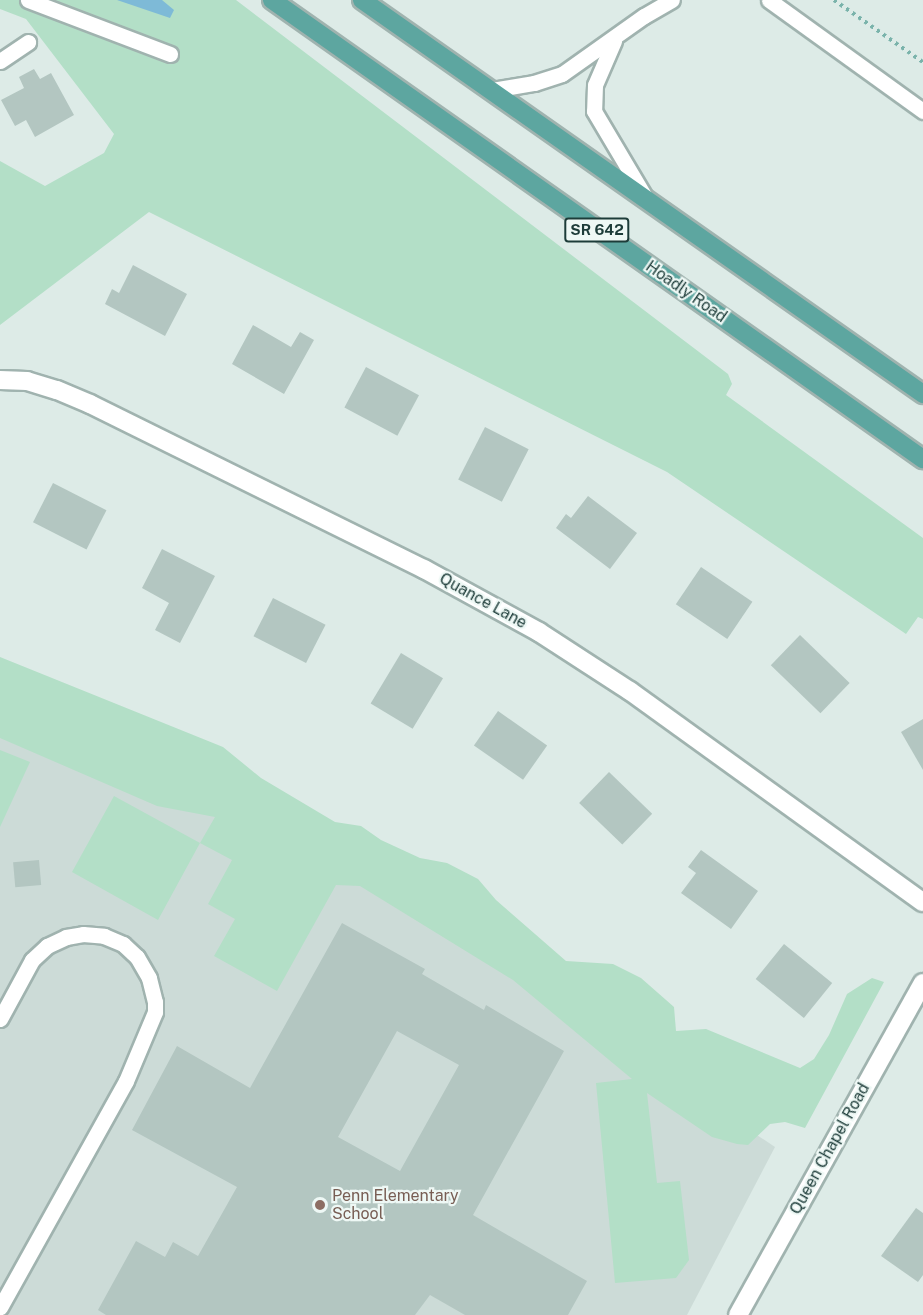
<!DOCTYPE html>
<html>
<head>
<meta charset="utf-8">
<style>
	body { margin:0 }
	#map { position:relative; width:923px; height:1315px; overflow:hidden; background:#ddebe7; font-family:"Public Sans",sans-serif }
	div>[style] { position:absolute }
	.built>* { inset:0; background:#ccdbd7 }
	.green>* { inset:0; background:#b3dfc7 }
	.water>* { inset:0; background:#7ebad7 }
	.building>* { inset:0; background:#b3c6c1; transform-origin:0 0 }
	.path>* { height:4px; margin-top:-2px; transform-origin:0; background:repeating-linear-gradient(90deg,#7ab3ab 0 3px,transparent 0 7.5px) }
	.roads { filter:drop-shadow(2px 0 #a0b3af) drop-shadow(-2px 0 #a0b3af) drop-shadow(0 2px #a0b3af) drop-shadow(0 -2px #a0b3af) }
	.lane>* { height:15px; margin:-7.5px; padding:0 7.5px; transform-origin:7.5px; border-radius:7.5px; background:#fff }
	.street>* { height:18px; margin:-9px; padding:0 9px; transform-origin:9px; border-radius:9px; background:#fff }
	.secondary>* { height:18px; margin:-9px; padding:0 9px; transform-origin:9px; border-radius:9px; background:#fff }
	.primary>* { height:18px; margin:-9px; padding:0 9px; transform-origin:9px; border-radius:9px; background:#5da6a0 }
	.dots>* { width:16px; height:16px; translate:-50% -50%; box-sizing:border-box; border:3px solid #eef8f5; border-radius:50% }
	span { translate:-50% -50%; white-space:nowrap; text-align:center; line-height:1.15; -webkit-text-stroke:4.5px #eef8f5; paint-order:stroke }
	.shield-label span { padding:2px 4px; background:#eef8f5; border:2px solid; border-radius:4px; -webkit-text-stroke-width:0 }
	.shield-label { font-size:15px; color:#1d3c39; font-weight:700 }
	.street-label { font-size:16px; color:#1d3c39 }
	.education-label { font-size:16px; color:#785e54 }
	.left { translate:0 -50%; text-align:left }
</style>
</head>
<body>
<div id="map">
	<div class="built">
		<i style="clip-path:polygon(0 688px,325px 846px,775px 1147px,687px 1315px,0 1315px)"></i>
	</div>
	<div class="green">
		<i style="clip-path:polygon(0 0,236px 0,728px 374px,732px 384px,726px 395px,923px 538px,923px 619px,918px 617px,906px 634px,667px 472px,149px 212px,0 325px,0 161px,45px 186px,104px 153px,114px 134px,26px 19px,0 9px)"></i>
		<i style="clip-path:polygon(0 657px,223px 747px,261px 778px,335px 822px,361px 826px,381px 840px,420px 858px,447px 863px,478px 879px,496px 900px,566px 961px,613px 964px,641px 978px,674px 1007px,676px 1031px,706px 1029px,800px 1068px,814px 1059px,829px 1035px,847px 994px,872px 978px,884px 982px,805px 1128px,785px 1122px,770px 1124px,748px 1145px,737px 1144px,712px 1137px,647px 1093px,657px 1183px,680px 1181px,689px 1260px,676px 1278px,615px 1283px,596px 1083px,632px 1079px,513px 980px,360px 886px,336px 885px,277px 991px,214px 956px,235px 919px,208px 904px,232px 860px,200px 843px,158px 920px,72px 872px,114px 796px,200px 843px,215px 817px,157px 806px,0 738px)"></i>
		<i style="clip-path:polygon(0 750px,30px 762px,0 827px)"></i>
	</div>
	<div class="water">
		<i style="clip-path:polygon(117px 0,162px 0,174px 10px,170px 18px)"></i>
	</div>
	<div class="building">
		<i style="clip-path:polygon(34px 69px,40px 79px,51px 73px,74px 115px,35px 137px,26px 120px,15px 126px,1px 100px,24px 88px,19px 77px)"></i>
		<i style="clip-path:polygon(133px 265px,187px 294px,165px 336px,105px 304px,112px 289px,119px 293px)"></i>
		<i style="clip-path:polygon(253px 325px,291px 347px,300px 332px,314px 340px,284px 394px,232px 364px)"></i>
		<i style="left:366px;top:367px;width:60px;height:46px;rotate:28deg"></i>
		<i style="left:485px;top:427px;width:49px;height:59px;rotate:27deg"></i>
		<i style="left:53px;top:483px;width:60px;height:44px;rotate:27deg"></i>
		<i style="clip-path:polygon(588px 496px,637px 533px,610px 569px,556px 528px,566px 514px,571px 518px)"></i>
		<i style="clip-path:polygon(162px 549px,215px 576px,180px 643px,155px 630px,169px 603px,142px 588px)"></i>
		<i style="left:701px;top:567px;width:62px;height:45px;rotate:34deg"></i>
		<i style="left:273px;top:598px;width:59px;height:43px;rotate:27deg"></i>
		<i style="left:800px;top:635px;width:69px;height:42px;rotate:44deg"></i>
		<i style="left:401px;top:653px;width:49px;height:59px;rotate:31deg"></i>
		<i style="left:498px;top:711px;width:60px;height:42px;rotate:35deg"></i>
		<i style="clip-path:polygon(923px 719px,923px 770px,901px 732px)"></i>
		<i style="left:609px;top:772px;width:60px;height:43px;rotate:44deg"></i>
		<i style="clip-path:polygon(701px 850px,758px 891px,731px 929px,681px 893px,696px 873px,688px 867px)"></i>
		<i style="left:39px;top:860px;width:25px;height:26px;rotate:85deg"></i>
		<i style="clip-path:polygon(evenodd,342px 923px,425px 969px,422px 974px,484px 1010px,486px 1005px,564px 1051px,473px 1215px,587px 1281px,568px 1315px,465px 1315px,430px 1295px,415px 1315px,106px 1315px,98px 1310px,136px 1241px,165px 1257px,173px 1242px,198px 1256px,237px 1187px,132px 1130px,177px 1046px,250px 1088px,342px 923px,397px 1031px,459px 1065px,400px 1171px,338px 1137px,397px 1031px)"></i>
		<i style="left:784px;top:944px;width:62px;height:45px;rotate:39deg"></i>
		<i style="clip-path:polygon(916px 1208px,923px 1213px,923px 1275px,918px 1282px,881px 1256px)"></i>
	</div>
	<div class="path">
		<i style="left:834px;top:0;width:108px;rotate:34.9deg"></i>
	</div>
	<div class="roads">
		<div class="lane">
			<i style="left:28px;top:0;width:152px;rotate:20.8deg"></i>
			<i style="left:769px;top:0;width:190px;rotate:35.8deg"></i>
			<i style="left:614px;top:41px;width:48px;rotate:113.4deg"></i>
			<i style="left:595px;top:85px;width:26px;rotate:92deg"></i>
			<i style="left:594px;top:111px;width:100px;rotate:59.3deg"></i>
			<i style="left:0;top:61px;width:34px;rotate:-34deg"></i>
			<i style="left:492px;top:90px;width:43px;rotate:-9.5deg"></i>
			<i style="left:534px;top:83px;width:29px;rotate:-18deg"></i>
			<i style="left:562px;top:74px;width:100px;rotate:-35.3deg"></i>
			<i style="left:644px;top:16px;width:32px;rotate:-30deg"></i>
			<i style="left:0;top:1019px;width:67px;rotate:-61.5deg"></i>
			<i style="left:32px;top:960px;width:21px;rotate:-43deg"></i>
			<i style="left:47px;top:946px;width:21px;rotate:-25deg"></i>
			<i style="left:66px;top:937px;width:17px;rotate:-10deg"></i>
			<i style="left:83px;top:934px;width:21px;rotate:5deg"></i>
			<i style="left:104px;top:936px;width:21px;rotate:23deg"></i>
			<i style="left:123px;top:944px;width:19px;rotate:43deg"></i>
			<i style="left:137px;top:957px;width:24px;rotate:60deg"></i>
			<i style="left:149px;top:978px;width:25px;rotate:76deg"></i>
			<i style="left:155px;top:1002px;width:10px;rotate:90deg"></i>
			<i style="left:155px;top:1012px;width:75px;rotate:112.8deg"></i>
			<i style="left:126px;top:1081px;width:259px;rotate:119.1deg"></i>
		</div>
		<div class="street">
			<i style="left:0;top:380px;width:27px;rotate:2deg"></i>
			<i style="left:27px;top:381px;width:31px;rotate:17deg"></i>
			<i style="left:57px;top:390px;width:36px;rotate:23deg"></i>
			<i style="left:90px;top:404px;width:373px;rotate:26.3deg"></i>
			<i style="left:424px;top:569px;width:131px;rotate:28.7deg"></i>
			<i style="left:539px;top:632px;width:108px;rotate:33deg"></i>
			<i style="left:630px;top:691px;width:361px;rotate:35.8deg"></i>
		</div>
		<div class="secondary">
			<i style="left:738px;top:1315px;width:380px;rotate:-60.9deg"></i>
		</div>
		<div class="primary">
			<i style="left:272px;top:0;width:797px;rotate:35.19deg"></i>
			<i style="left:362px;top:0;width:686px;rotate:35.08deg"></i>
		</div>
	</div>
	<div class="dots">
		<i style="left:320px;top:1205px;background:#8d6e63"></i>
	</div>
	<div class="shield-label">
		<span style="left:597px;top:230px">SR 642</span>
	</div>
	<div class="street-label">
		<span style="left:686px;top:292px;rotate:35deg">Hoadly Road</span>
		<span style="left:483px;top:601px;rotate:29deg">Quance Lane</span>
		<span style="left:830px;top:1149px;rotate:-61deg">Queen Chapel Road</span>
	</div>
	<div class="education-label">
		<span class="left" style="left:332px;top:1205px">Penn Elementary<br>School</span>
	</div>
</div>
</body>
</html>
